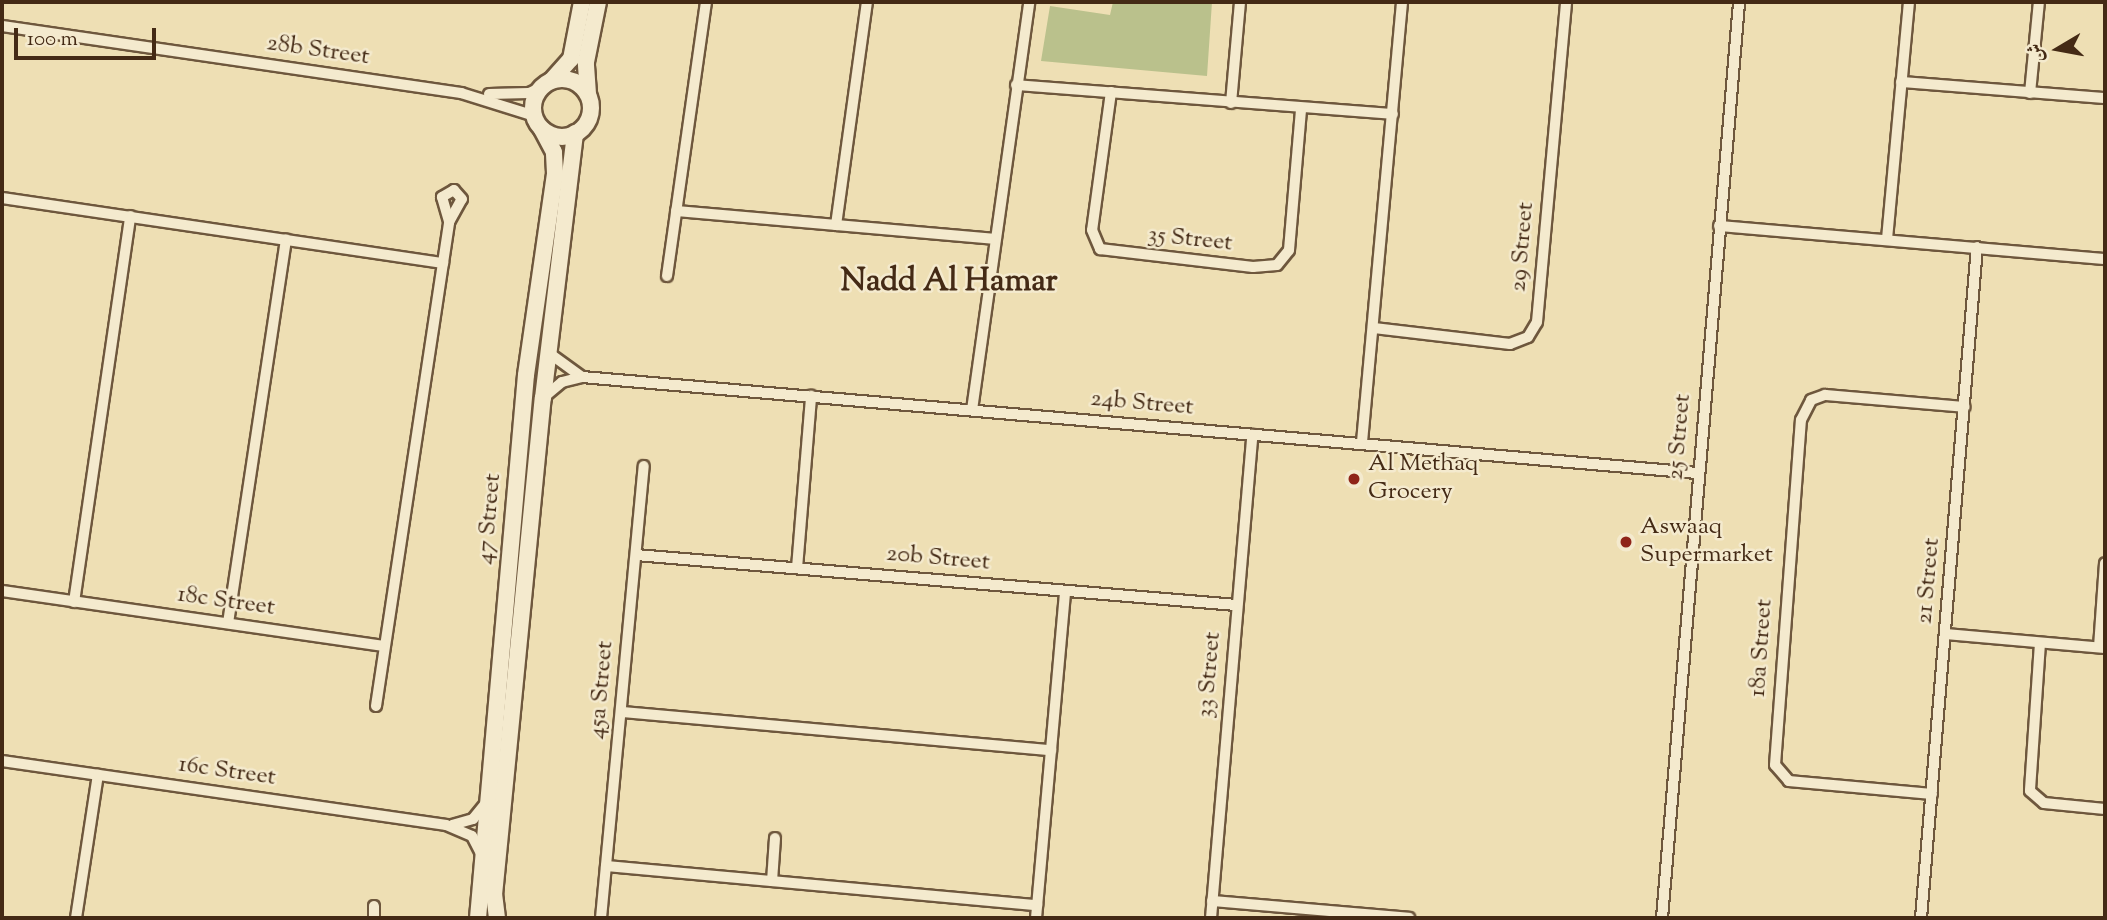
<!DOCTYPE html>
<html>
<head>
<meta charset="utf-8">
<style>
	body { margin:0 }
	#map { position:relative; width:2107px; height:920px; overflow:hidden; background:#eedfb4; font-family:"Sorts Mill Goudy",Amiri,serif }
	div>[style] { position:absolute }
	.green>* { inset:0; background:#bac18c }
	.roads { filter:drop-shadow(2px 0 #6e573d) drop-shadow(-2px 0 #6e573d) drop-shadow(0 2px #6e573d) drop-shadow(0 -2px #6e573d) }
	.street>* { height:10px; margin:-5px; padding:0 5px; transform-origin:5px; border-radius:5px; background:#f4eace }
	.secondary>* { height:16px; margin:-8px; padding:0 8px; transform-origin:8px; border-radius:8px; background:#f4eace }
	.secondary>.ring { margin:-8px; padding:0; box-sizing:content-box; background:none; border:16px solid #f4eace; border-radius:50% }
	.dots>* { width:19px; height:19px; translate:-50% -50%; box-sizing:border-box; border:4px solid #f4eace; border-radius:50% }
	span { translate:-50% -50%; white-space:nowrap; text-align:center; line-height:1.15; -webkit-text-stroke:5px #f4eace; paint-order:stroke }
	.street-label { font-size:24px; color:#442a15 }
	.poi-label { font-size:24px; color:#442a15 }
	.left { translate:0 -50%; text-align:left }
	.district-label { font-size:32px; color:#442a15; font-weight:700 }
	.frame { position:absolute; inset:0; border:4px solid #442a15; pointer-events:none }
	.north { position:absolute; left:2023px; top:14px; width:70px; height:70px; -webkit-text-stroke:5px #f4eace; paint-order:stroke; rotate:260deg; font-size:19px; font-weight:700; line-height:28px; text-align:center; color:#442a15 }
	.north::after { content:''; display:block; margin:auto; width:24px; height:32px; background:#442a15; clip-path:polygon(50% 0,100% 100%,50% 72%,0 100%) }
	.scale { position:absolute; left:14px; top:28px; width:142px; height:32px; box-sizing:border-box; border:4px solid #442a15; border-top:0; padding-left:9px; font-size:21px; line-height:24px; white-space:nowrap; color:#442a15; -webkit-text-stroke:5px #f4eace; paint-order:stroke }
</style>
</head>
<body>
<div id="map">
	<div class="green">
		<i style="clip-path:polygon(1113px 2px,1212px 2px,1207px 76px,1041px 61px,1050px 6px,1110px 15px)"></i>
	</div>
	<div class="roads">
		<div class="street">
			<i style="left:2px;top:26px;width:464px;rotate:8.3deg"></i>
			<i style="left:461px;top:93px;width:77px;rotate:17.3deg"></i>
			<i style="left:1901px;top:82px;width:205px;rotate:4.5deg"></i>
			<i style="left:1016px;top:85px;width:378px;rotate:4.4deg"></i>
			<i style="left:1111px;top:92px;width:139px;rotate:97.8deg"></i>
			<i style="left:1092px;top:230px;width:21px;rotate:67deg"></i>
			<i style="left:1100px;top:249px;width:154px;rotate:6.7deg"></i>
			<i style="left:1253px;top:267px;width:24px;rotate:-5deg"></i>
			<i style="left:1277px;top:265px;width:19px;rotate:-51deg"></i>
			<i style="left:1289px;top:250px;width:141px;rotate:-85.1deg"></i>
			<i style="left:2030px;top:93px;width:91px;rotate:-84.4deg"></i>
			<i style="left:489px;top:94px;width:40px;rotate:-1.4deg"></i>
			<i style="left:529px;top:93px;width:12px;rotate:-24deg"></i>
			<i style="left:1231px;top:103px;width:101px;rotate:-84.9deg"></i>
			<i style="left:2px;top:198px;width:446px;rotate:8.4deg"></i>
			<i style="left:676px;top:211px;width:319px;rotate:5deg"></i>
			<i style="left:836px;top:225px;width:225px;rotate:-82.1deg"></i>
			<i style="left:1719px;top:226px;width:387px;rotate:4.9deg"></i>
			<i style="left:1887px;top:239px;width:238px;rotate:-84.7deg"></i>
			<i style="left:667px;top:276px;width:277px;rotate:-81.9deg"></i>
			<i style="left:1374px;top:328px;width:137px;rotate:6.7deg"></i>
			<i style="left:1510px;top:344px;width:19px;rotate:-21deg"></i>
			<i style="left:1528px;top:337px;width:17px;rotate:-59deg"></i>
			<i style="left:1537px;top:322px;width:321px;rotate:-84.8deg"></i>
			<i style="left:549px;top:353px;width:41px;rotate:36deg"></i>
			<i style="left:543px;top:398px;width:25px;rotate:-40deg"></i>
			<i style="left:562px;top:382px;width:21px;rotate:-14deg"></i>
			<i style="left:582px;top:377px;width:1120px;rotate:4.92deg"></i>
			<i style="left:972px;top:410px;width:412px;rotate:-82deg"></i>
			<i style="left:1362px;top:442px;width:442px;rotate:-84.8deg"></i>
			<i style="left:636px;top:555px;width:603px;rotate:4.76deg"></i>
			<i style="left:797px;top:568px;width:173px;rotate:-85.3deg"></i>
			<i style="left:2px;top:591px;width:386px;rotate:8.2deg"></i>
			<i style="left:74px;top:602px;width:390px;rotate:-81.7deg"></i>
			<i style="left:228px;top:623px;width:388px;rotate:-81.4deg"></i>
			<i style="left:1945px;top:634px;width:161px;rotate:5deg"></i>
			<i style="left:2040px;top:643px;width:148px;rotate:93.9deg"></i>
			<i style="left:2030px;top:791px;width:18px;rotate:41deg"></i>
			<i style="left:2044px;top:803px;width:61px;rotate:5.6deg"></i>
			<i style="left:2099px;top:647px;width:84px;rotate:-85.9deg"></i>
			<i style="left:376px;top:706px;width:489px;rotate:-81.4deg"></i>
			<i style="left:449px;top:222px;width:26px;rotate:-61deg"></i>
			<i style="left:462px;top:199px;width:12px;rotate:-132deg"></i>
			<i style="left:454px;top:190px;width:14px;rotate:150deg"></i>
			<i style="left:442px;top:197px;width:26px;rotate:74deg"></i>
			<i style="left:622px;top:712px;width:431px;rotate:5.1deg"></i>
			<i style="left:2px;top:761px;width:449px;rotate:8.2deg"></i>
			<i style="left:446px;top:825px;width:28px;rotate:23deg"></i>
			<i style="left:472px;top:836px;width:20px;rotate:63deg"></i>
			<i style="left:1932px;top:794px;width:144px;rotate:-174.8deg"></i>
			<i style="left:1789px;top:781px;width:21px;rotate:-131deg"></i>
			<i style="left:1775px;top:765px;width:346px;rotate:-85.7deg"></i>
			<i style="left:1801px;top:420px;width:22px;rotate:-63deg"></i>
			<i style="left:1811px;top:400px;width:15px;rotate:-20deg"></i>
			<i style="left:1825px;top:395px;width:140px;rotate:4.9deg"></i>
			<i style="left:452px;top:825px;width:22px;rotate:-16deg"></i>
			<i style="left:473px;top:819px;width:21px;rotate:-51deg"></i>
			<i style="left:606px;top:866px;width:433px;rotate:5.2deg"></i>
			<i style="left:772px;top:881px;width:43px;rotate:-86deg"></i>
			<i style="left:1212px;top:901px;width:198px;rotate:4.9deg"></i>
			<i style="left:76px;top:918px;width:145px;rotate:-81.3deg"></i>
			<i style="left:374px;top:918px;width:12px;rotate:-90deg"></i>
			<i style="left:601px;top:918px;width:454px;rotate:-84.6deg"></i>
			<i style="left:1036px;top:918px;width:328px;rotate:-84.9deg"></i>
			<i style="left:1211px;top:918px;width:485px;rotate:-85.1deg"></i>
			<i style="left:1662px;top:918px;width:919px;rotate:-85.19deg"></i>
			<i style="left:1921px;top:918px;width:673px;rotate:-85.23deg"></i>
		</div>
		<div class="secondary">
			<i class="ring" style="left:533px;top:79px;width:42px;height:42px"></i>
			<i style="left:551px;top:81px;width:30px;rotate:-48deg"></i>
			<i style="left:571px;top:59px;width:58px;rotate:-79.1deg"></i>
			<i style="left:588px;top:94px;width:32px;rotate:-94deg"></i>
			<i style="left:586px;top:62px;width:61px;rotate:-78.7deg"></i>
			<i style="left:478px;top:918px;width:545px;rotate:-84.95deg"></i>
			<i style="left:526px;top:375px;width:204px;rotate:-81.8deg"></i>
			<i style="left:555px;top:173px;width:21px;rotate:-93deg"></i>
			<i style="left:554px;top:152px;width:26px;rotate:-118deg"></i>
			<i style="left:497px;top:918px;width:23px;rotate:-97deg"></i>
			<i style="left:494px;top:895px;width:499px;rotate:-84.4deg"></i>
			<i style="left:543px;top:398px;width:267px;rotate:-83.1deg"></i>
		</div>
	</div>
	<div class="dots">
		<i style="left:1354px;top:479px;background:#8f2418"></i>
		<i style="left:1626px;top:542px;background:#8f2418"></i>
	</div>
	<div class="street-label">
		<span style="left:318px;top:51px;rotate:8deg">28b Street</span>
		<span style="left:1190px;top:240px;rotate:6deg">35 Street</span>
		<span style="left:1523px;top:247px;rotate:-85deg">29 Street</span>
		<span style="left:1142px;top:404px;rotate:5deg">24b Street</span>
		<span style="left:1680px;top:437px;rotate:-85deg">25 Street</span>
		<span style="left:490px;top:519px;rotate:-85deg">47 Street</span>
		<span style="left:938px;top:559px;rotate:5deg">20b Street</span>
		<span style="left:1929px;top:581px;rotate:-85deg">21 Street</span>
		<span style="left:226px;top:602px;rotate:8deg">18c Street</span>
		<span style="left:1762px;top:648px;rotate:-86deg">18a Street</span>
		<span style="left:1210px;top:675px;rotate:-85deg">33 Street</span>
		<span style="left:602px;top:690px;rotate:-85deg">45a Street</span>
		<span style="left:227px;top:772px;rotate:8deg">16c Street</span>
	</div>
	<div class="poi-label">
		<span class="left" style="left:1368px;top:479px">Al Methaq<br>Grocery</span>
		<span class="left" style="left:1640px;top:542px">Aswaaq<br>Supermarket</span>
	</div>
	<div class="district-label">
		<span style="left:949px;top:282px">Nadd Al Hamar</span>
	</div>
	<div class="frame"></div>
	<div class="north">ش</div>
	<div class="scale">100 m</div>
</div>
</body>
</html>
